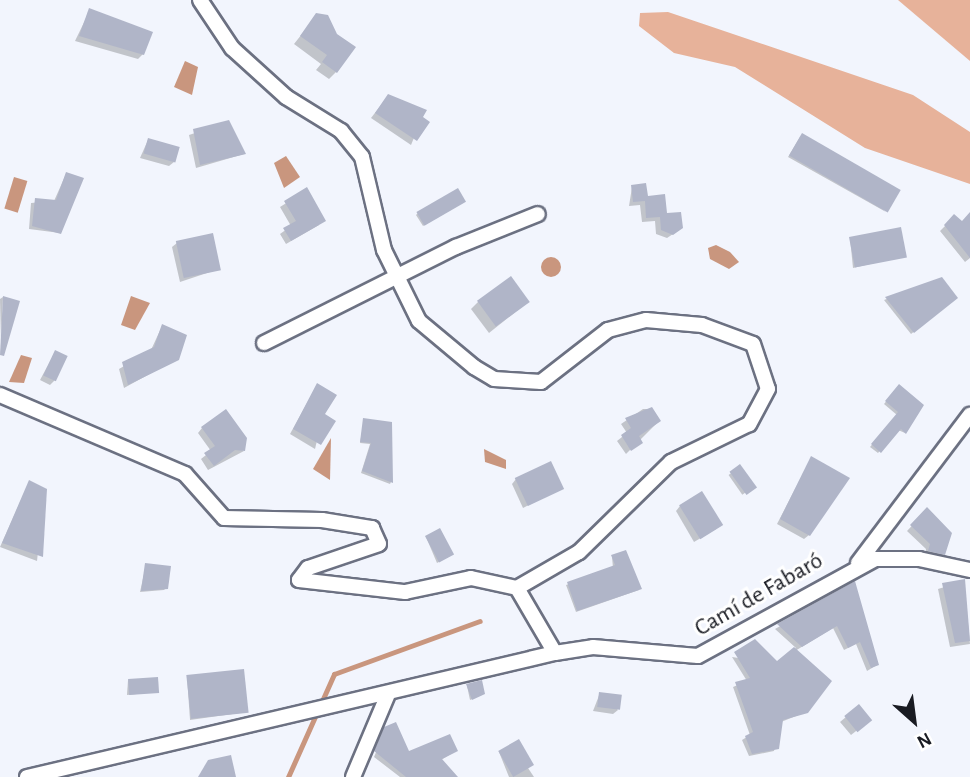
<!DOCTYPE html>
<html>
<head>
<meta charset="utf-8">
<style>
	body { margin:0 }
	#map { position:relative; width:970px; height:777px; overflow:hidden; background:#f2f5fd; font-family:"Alegreya Sans",sans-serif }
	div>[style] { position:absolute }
	.forest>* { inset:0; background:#e7b29a }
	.water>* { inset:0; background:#c9967e; transform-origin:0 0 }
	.round { border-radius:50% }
	.shadow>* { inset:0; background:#0003; transform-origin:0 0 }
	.stream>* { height:5px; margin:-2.5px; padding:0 2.5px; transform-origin:2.5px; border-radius:2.5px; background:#c9967e }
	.building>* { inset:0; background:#b0b5c8; transform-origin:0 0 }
	.roads { filter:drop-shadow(2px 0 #6c7182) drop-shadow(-2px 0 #6c7182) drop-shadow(0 2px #6c7182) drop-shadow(0 -2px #6c7182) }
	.street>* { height:14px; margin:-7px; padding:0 7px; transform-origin:7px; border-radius:7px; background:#fff }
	span { translate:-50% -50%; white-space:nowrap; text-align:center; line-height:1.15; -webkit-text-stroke:6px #fff; paint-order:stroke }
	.street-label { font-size:24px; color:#191b22 }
	.north { position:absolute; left:879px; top:686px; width:70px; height:70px; -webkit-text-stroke:5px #fff; paint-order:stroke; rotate:152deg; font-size:19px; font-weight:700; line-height:28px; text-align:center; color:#191b22 }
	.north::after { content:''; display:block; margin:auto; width:24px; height:32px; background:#191b22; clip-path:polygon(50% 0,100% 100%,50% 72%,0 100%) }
</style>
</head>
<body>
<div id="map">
	<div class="forest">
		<i style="clip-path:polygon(898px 0,970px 0,970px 61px)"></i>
		<i style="clip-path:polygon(668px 12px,913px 95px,970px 132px,970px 184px,865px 148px,735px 67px,674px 53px,639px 26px,640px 13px)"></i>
	</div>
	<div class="water">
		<i style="clip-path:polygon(185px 61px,198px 67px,192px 95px,174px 87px)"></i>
		<i style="clip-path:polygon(286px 156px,300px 177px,284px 188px,274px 163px)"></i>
		<i style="left:14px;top:177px;width:14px;height:33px;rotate:17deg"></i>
		<i style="clip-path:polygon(716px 245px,730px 252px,739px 262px,729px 269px,710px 259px,708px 248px)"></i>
		<i class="round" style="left:541px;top:257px;width:20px;height:20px"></i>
		<i style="clip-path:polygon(131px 296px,150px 303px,135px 330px,121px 325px)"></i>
		<i style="clip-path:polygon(21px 355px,32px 358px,24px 383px,9px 382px)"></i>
		<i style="clip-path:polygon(331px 438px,330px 480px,313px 469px)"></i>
		<i style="clip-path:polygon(484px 449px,506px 460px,506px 469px,485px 462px)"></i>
	</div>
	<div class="shadow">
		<i style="clip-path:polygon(90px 10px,143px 54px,138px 59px,75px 41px)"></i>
		<i style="clip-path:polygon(317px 15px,336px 72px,329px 79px,316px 70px,321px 64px,294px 44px)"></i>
		<i style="clip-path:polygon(388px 96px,425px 111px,411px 145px,371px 118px)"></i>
		<i style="clip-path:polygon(228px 122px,244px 154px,196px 168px,189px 135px)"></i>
		<i style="clip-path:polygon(800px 137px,886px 212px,788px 157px)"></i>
		<i style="clip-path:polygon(148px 140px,174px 162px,169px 166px,140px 158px)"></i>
		<i style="clip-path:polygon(66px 174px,60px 233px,29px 229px,31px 203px,54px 201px)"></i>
		<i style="clip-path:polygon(632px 187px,665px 215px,676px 232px,667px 238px,656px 234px,655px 221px,642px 222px,640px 205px,629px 206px)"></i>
		<i style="clip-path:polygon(307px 190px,319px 225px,286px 244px,280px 234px,291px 226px,280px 207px)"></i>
		<i style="clip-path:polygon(462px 203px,423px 226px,416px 215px,418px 213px)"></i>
		<i style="clip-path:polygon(970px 215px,970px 258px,965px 262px,940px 231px,954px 217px,962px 224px)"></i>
		<i style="clip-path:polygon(850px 238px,905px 256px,853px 268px)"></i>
		<i style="clip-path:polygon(177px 243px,219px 269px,180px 282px,172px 247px)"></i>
		<i style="clip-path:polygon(941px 279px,956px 298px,911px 334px,884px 300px)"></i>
		<i style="clip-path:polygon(3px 297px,1px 342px,0 299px)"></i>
		<i style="clip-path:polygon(478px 302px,528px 302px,489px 333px,471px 309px)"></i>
		<i style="clip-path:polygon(162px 326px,177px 359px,124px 388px,119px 369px,151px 350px)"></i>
		<i style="clip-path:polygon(55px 352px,55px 380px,50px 385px,40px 380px)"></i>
		<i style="clip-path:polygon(317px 385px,323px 415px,315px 449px,290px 434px)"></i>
		<i style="clip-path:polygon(899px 386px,905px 433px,898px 430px,878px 453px,870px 447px,897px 415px,884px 404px)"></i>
		<i style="clip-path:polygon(643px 409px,651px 409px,659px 421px,626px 454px,617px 441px,627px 433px,621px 424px)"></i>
		<i style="clip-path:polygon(364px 420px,391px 482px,390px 484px,361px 473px,370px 444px,360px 443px)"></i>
		<i style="clip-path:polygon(202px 428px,244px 451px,208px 470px,201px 459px,211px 451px,198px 433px)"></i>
		<i style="clip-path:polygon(811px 458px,809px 535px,804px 539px,777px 524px)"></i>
		<i style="left:740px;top:467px;width:24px;height:14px;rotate:55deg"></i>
		<i style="clip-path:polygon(516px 479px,562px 488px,523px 508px,512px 484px)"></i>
		<i style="clip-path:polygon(29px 482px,45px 490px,37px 561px,0 547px)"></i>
		<i style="clip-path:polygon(680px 506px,716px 529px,694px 542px,676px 511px)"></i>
		<i style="clip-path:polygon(927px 510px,944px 554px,939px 559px,925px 556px,926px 549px,907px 531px)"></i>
		<i style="clip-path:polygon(426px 537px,450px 556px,437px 563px)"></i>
		<i style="clip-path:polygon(612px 557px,639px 590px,576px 612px,566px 585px,613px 568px)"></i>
		<i style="clip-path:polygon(146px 565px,166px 588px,164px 590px,140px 592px)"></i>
		<i style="clip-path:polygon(964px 581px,970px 644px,950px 647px,938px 589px)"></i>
		<i style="clip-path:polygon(854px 584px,877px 665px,867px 671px,856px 644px,844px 650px,833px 628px,795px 651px,806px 712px,781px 722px,774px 751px,749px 756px,742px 740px,750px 735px,733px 687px,747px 681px,732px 657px,777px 664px,796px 648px,775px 629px)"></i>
		<i style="clip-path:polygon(187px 677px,247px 712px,190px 720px)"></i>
		<i style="clip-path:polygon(128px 680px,157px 692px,127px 695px)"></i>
		<i style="clip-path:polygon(467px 686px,481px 695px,470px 700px)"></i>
		<i style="clip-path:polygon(600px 693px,618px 710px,613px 714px,593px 711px)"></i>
		<i style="clip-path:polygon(859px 706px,865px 724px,851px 735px,840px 722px)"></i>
		<i style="clip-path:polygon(386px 729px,408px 753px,456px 751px,441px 760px,456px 777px,400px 777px,374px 757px)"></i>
		<i style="clip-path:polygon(499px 752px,528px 768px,534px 777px,509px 777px)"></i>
	</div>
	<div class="stream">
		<i style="left:288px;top:777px;width:113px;rotate:-65.9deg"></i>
		<i style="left:334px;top:674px;width:155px;rotate:-20deg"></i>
	</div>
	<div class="building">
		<i style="clip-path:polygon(89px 8px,153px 32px,144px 55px,79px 36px)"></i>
		<i style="clip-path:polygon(316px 13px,328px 15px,337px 34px,356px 47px,337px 73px,322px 62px,327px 55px,300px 36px)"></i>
		<i style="clip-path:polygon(388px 94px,427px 110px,423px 117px,430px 122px,417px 141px,375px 113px)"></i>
		<i style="clip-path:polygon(229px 120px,246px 154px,200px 165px,193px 129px)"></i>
		<i style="left:802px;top:133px;width:114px;height:26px;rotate:30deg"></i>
		<i style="left:148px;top:138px;width:33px;height:16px;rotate:16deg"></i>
		<i style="clip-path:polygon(66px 172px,84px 178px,61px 234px,32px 226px,35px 198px,56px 200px)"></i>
		<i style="clip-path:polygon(646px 183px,648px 196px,665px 194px,667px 213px,681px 212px,683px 228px,673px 235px,661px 230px,660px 217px,646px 218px,645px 201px,633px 202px,631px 185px)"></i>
		<i style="clip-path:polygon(307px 187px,326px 221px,291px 241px,283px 228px,296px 221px,284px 201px)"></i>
		<i style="left:458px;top:188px;width:16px;height:48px;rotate:60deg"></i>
		<i style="clip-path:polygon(970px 212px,970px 258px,944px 225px,954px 214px,962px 221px)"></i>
		<i style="left:901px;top:227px;width:31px;height:53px;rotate:79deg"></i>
		<i style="left:213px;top:233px;width:38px;height:38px;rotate:78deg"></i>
		<i style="left:511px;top:276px;width:32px;height:42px;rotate:54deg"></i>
		<i style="clip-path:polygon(942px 277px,958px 298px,914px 333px,885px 297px)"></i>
		<i style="clip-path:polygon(3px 296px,20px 301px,4px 356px,0 355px)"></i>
		<i style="clip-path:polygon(162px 324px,187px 335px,179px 360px,128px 385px,122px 362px,154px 347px)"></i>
		<i style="left:55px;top:350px;width:14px;height:28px;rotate:25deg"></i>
		<i style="clip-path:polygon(317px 383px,337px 395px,325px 414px,336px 421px,321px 445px,293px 429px)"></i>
		<i style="clip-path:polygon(899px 384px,924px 405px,906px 434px,901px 429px,881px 453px,871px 444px,898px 412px,885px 401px)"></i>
		<i style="clip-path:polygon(652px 407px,661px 421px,639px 436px,643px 443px,631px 451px,621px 435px,631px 428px,625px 418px)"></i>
		<i style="clip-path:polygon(226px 409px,247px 438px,245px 451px,235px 450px,214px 466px,204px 453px,215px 446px,201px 427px)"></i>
		<i style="clip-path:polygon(363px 418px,392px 422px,393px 483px,362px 471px,371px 443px,360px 442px)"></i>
		<i style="clip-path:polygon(811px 456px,850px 478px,810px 536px,780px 519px)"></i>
		<i style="left:551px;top:461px;width:31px;height:40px;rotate:65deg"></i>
		<i style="left:740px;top:464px;width:29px;height:13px;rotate:54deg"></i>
		<i style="clip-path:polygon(29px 480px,47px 489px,43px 557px,2px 543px)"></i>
		<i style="left:702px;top:491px;width:40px;height:27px;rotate:58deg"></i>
		<i style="clip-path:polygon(927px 507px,952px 533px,945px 555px,928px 551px,930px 544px,910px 525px)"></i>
		<i style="left:440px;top:528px;width:30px;height:17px;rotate:62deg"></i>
		<i style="clip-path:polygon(626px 550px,642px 589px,577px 611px,567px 582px,615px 565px,611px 555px)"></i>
		<i style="clip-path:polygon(145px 563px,171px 566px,168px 589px,141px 591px)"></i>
		<i style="clip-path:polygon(965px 579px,970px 641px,955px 643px,942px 583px)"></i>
		<i style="clip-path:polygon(855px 581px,879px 665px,871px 668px,860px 642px,848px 648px,837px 626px,802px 647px,777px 624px)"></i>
		<i style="clip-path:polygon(755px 639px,777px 661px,794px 647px,832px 681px,808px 713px,783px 720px,779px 749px,752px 754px,745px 736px,753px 732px,735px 682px,750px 678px,734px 652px)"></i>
		<i style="left:244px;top:669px;width:44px;height:58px;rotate:84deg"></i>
		<i style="left:158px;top:677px;width:16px;height:30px;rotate:86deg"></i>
		<i style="clip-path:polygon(482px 680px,485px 694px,472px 700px,466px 684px)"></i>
		<i style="left:599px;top:692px;width:23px;height:15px;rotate:7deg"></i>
		<i style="left:859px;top:704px;width:21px;height:19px;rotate:51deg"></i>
		<i style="clip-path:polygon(396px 722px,409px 751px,450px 734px,458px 751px,442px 759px,458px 777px,406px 777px,374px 751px,384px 727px)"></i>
		<i style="left:519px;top:739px;width:30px;height:24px;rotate:60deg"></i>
		<i style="clip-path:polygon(231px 755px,236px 777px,198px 777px,208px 760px)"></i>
	</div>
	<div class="roads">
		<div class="street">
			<i style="left:200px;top:0;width:58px;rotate:56.3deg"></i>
			<i style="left:232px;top:48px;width:73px;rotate:42.2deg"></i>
			<i style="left:286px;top:97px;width:65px;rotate:31.7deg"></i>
			<i style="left:341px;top:131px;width:33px;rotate:51deg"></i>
			<i style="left:362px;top:157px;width:96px;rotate:76.7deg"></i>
			<i style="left:384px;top:250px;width:79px;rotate:63.8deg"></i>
			<i style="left:419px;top:321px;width:72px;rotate:39.9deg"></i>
			<i style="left:474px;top:367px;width:23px;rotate:31deg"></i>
			<i style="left:494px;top:379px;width:47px;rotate:3.7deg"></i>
			<i style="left:541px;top:382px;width:85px;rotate:-37.8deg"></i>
			<i style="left:608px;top:330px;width:39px;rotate:-15deg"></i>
			<i style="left:646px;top:320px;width:56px;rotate:5.1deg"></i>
			<i style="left:702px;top:325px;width:54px;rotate:20.4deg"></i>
			<i style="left:753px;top:344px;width:47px;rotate:71.6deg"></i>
			<i style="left:768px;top:389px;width:40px;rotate:118deg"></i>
			<i style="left:749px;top:424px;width:87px;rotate:154deg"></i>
			<i style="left:671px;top:462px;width:129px;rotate:135.6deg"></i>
			<i style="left:579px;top:552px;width:72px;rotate:149.9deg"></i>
			<i style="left:517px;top:588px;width:75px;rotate:59.7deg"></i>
			<i style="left:264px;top:343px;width:215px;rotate:-26.6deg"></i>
			<i style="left:456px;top:247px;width:88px;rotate:-21.9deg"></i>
			<i style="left:0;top:395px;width:201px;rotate:23.1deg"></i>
			<i style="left:185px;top:474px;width:59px;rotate:48.4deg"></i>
			<i style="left:224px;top:518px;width:98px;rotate:1.2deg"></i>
			<i style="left:322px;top:520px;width:51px;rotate:9.1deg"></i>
			<i style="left:372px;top:528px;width:17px;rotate:66deg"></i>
			<i style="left:379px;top:544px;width:75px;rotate:161.3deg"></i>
			<i style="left:308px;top:568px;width:15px;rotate:127deg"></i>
			<i style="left:299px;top:580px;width:107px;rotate:6.5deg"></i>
			<i style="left:405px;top:592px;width:67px;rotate:-12deg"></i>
			<i style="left:471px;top:578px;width:47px;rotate:12.3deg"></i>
			<i style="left:858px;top:563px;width:186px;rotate:-52.9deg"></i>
			<i style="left:27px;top:777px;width:542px;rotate:-13.22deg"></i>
			<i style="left:555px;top:653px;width:38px;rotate:-9deg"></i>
			<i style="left:593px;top:647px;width:105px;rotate:4.9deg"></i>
			<i style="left:698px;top:656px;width:202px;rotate:-28.7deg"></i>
			<i style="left:875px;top:559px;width:44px"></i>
			<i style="left:919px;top:559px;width:52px;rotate:12.2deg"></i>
			<i style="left:353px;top:777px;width:90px;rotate:-67.1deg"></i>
		</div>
	</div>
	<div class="street-label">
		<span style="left:759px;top:595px;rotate:-30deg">Camí de Fabaró</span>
	</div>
	<div class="north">N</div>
</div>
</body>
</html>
